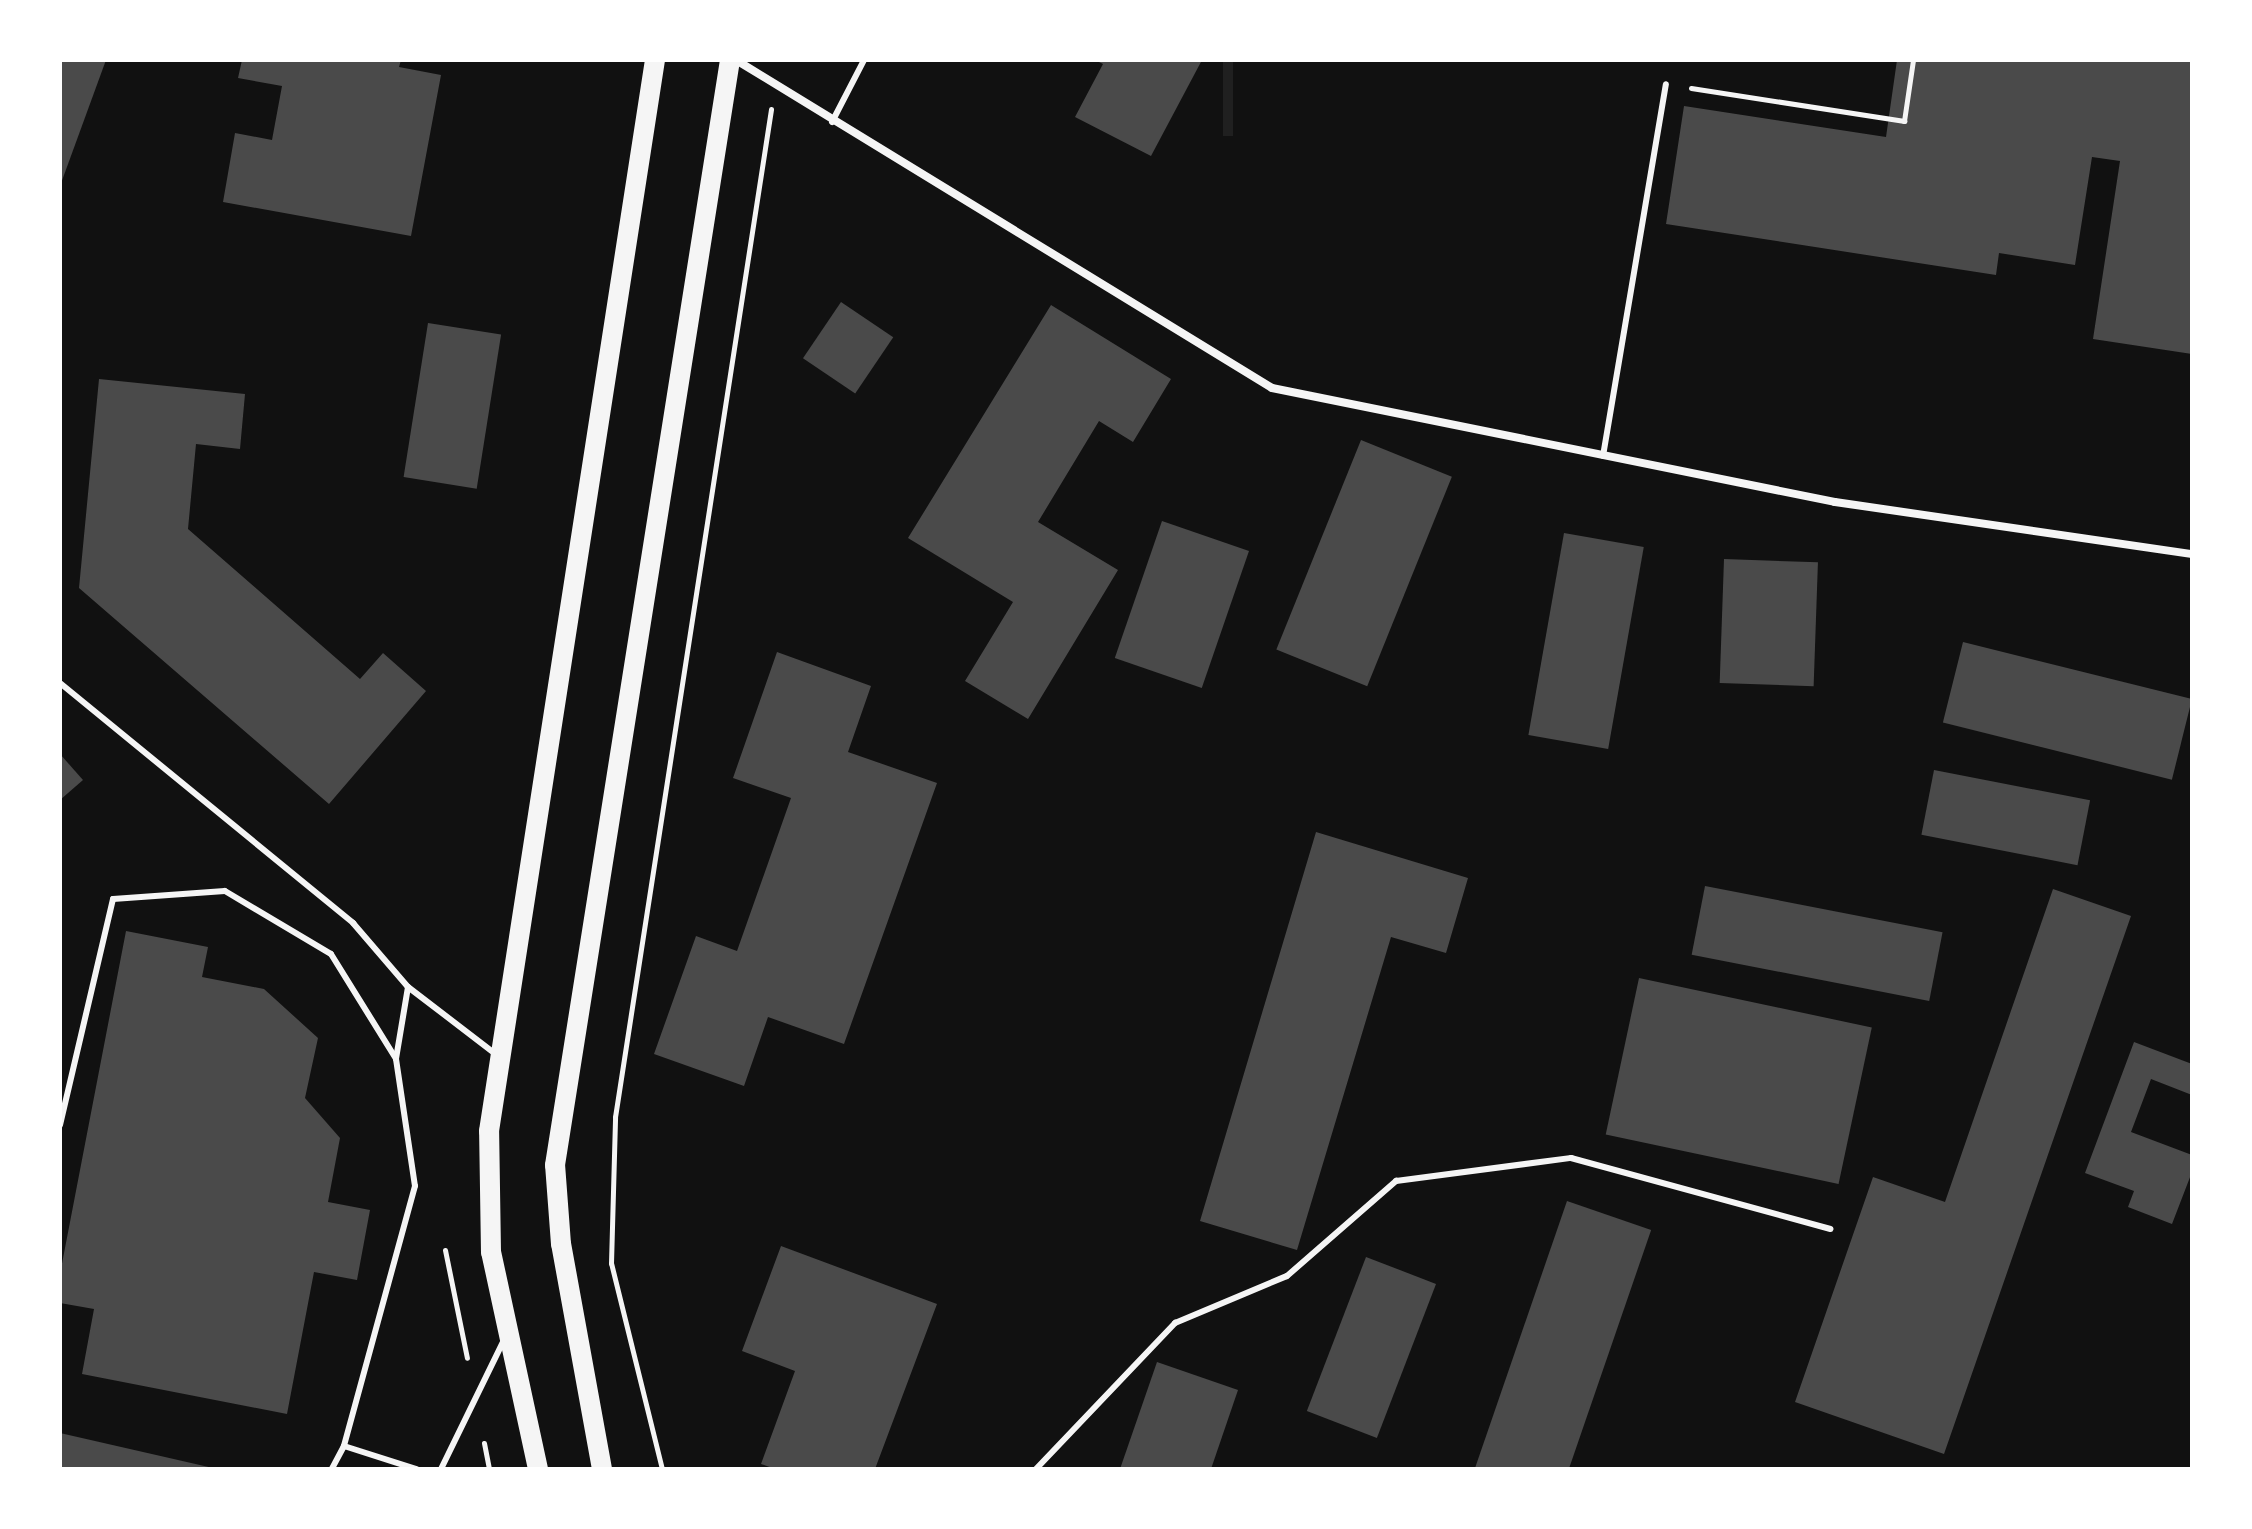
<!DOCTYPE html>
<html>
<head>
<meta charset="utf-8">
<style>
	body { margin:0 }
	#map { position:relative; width:2252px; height:1529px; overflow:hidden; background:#111; font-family:Manrope,sans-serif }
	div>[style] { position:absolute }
	.green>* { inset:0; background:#202020; transform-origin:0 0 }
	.building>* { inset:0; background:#4a4a4a; transform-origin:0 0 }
	.path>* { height:5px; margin:-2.5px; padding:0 2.5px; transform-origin:2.5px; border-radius:2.5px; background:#f5f5f5 }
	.service>* { height:6px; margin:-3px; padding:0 3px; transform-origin:3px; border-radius:3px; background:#f5f5f5 }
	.minor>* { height:8px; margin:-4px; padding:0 4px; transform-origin:4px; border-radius:4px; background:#f5f5f5 }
	.primary>* { height:20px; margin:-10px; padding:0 10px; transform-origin:10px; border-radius:10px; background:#f5f5f5 }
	span { translate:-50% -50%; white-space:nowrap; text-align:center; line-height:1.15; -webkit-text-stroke:8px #fff; paint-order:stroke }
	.frame { position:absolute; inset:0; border:62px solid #fff; pointer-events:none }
</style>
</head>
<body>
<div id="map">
	<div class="green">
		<i style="left:1223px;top:60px;width:10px;height:76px"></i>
	</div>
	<div class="building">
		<i style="clip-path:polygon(60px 60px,106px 60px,60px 186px)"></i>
		<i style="clip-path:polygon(242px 60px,401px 60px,399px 67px,441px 75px,411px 236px,223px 202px,235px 133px,272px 140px,282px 86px,238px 78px)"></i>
		<i style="clip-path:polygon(1095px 60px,1202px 60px,1151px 156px,1075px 117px,1103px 64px)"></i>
		<i style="clip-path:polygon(1897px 60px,2192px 60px,2192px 354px,2093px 339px,2120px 161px,2092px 157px,2075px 265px,1999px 253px,1996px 275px,1666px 224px,1684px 106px,1886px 137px)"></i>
		<i style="left:841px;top:302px;width:63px;height:68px;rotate:34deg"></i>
		<i style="clip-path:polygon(1051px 305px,1171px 379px,1133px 442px,1099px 421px,1038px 522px,1118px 570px,1028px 719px,965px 681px,1013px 602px,908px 538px)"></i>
		<i style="left:428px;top:323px;width:74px;height:156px;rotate:9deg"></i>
		<i style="clip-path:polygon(99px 379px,245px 394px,240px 449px,196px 444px,188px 529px,360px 679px,383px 653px,426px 691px,329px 804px,79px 588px)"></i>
		<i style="left:1361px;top:440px;width:98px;height:226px;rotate:22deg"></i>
		<i style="left:1162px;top:521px;width:92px;height:145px;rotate:19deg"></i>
		<i style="left:1564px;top:533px;width:81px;height:205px;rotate:10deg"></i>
		<i style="left:1724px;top:559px;width:94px;height:124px;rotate:2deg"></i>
		<i style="left:1963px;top:642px;width:236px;height:83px;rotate:14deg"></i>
		<i style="clip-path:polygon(777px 652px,871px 686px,848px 752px,937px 783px,844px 1044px,768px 1017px,744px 1086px,654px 1054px,696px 936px,737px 951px,791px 798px,733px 778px)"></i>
		<i style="clip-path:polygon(60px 754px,83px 780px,60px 800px)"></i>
		<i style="left:1934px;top:770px;width:159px;height:66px;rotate:11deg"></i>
		<i style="clip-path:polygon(1316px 832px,1468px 878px,1446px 953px,1391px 937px,1297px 1250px,1200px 1221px)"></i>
		<i style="left:1705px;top:886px;width:242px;height:70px;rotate:11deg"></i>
		<i style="clip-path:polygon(2053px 889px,2131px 916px,1944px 1454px,1795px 1402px,1873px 1177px,1945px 1202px)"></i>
		<i style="clip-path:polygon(126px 931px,208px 947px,202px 977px,264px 989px,318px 1038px,305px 1098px,340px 1138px,328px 1202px,370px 1210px,357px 1280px,314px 1272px,287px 1414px,82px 1374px,94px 1309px,60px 1303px,60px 1274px)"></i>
		<i style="left:1639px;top:978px;width:238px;height:160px;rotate:12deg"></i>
		<i style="clip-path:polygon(2134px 1042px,2192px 1064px,2192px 1095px,2151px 1079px,2131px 1132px,2192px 1155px,2192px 1172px,2172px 1224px,2128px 1207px,2134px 1191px,2085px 1173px)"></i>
		<i style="left:1567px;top:1201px;width:89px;height:284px;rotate:19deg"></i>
		<i style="clip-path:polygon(781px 1246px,937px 1304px,875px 1469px,775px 1469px,761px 1464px,795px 1371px,742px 1351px)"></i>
		<i style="left:1366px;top:1257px;width:75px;height:165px;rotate:21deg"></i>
		<i style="clip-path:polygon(1157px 1362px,1238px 1390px,1211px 1469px,1120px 1469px)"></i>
		<i style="clip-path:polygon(60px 1433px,213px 1468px,213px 1469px,60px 1469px)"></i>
	</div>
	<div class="path">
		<i style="left:1691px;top:88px;width:216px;rotate:8.8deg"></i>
		<i style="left:1904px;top:121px;width:62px;rotate:-81.6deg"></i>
		<i style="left:445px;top:1250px;width:110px;rotate:78.5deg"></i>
		<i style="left:484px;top:1443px;width:26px;rotate:79deg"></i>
		<i style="left:662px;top:1469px;width:212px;rotate:-103.9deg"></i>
		<i style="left:611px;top:1263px;width:146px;rotate:-88.4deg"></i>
		<i style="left:615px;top:1117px;width:1020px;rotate:-81.2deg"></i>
	</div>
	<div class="service">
		<i style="left:832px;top:122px;width:70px;rotate:-62.7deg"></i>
		<i style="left:1603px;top:456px;width:377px;rotate:-80.4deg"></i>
		<i style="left:60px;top:683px;width:379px;rotate:39.3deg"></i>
		<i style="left:353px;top:923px;width:84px;rotate:49.3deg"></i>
		<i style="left:408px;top:987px;width:73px;rotate:99.5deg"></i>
		<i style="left:408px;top:987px;width:112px;rotate:37.4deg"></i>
		<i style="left:60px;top:1125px;width:232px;rotate:-76.8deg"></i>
		<i style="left:113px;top:899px;width:112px;rotate:-4.1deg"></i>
		<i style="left:225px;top:891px;width:123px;rotate:30.7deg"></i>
		<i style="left:331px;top:954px;width:123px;rotate:58.2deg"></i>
		<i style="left:396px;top:1059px;width:128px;rotate:81.5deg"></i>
		<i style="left:415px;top:1186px;width:270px;rotate:105.3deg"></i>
		<i style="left:344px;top:1446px;width:26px;rotate:118deg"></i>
		<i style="left:344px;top:1446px;width:76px;rotate:17.7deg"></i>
		<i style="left:441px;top:1469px;width:144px;rotate:-64deg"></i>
		<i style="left:1036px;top:1469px;width:202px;rotate:-46.4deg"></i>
		<i style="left:1175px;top:1323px;width:121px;rotate:-22.8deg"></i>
		<i style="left:1287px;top:1276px;width:145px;rotate:-41.1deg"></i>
		<i style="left:1396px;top:1181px;width:177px;rotate:-7.5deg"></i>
		<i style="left:1571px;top:1158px;width:269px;rotate:15.3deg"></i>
	</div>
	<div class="minor">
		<i style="left:736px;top:60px;width:628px;rotate:31.46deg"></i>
		<i style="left:1272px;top:388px;width:574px;rotate:11.45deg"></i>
		<i style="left:1835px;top:502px;width:361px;rotate:8.3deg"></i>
	</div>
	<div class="primary">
		<i style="left:538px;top:1469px;width:222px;rotate:-102.2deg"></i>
		<i style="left:491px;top:1252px;width:121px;rotate:-90.9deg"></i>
		<i style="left:489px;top:1131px;width:1084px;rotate:-81.19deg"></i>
		<i style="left:602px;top:1469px;width:229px;rotate:-100.3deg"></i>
		<i style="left:561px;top:1244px;width:79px;rotate:-94.3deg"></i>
		<i style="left:555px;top:1165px;width:1119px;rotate:-81deg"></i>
	</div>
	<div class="frame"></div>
</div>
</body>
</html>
